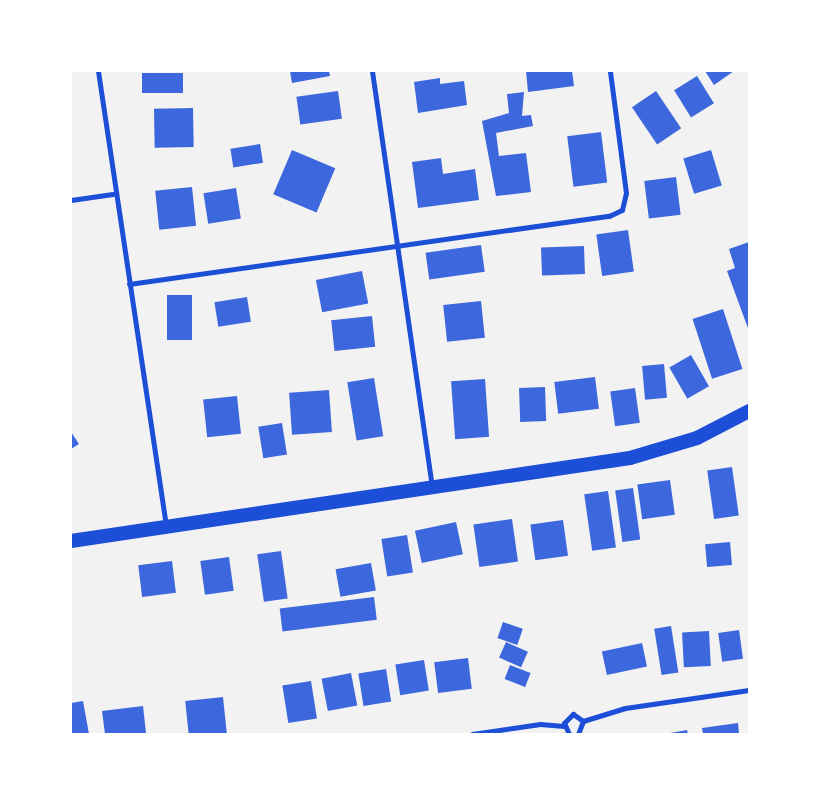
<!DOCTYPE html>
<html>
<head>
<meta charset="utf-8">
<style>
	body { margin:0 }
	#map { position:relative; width:820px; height:805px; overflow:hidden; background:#f2f2f2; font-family:Signika,sans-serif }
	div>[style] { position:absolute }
	.building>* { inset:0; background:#3d67dc; transform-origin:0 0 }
	.minor>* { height:5px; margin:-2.5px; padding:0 2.5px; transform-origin:2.5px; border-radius:2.5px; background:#1d4ed8 }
	.trunk>* { height:14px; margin:-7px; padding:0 7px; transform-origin:7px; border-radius:7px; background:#1d4ed8 }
	span { translate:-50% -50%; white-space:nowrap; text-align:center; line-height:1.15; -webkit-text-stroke:5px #fff; paint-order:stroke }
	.frame { position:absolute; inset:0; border:72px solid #fff; pointer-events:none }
</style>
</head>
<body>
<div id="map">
	<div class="building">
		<i style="clip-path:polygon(290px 71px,329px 71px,330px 76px,292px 83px)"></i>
		<i style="clip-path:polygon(526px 71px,572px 71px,574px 86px,528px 92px)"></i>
		<i style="clip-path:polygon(705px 71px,734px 71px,714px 85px)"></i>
		<i style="left:183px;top:73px;width:20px;height:41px;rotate:90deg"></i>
		<i style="left:697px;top:76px;width:32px;height:27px;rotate:58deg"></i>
		<i style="clip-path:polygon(440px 78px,440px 84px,464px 81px,467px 105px,418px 113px,414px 82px)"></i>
		<i style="left:338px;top:91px;width:28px;height:42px;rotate:82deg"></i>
		<i style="left:656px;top:91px;width:45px;height:29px;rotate:56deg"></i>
		<i style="clip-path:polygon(524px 92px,522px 116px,531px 115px,533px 126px,496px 133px,499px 156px,526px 153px,531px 192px,496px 196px,482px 121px,509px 113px,507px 94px)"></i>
		<i style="left:193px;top:108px;width:39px;height:39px;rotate:89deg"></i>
		<i style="left:601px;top:132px;width:51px;height:34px;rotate:83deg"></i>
		<i style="left:260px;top:144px;width:19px;height:30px;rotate:81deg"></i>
		<i style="left:292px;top:150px;width:47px;height:48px;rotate:23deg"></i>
		<i style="left:711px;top:150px;width:37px;height:29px;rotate:73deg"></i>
		<i style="clip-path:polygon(441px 158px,443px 174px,475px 169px,479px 200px,418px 208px,412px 162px)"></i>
		<i style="left:676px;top:177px;width:38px;height:32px;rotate:83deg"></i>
		<i style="left:192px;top:187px;width:39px;height:37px;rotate:84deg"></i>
		<i style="left:236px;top:188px;width:31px;height:33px;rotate:81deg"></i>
		<i style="left:628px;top:230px;width:42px;height:32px;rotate:82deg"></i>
		<i style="clip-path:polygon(749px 242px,749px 331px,727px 271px,735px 268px,729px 249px)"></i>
		<i style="left:481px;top:245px;width:27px;height:56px;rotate:82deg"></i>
		<i style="left:584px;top:246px;width:28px;height:43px;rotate:88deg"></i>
		<i style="left:362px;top:271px;width:33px;height:47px;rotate:79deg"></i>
		<i style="left:167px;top:295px;width:25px;height:45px"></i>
		<i style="left:247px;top:297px;width:25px;height:33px;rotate:81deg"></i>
		<i style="left:481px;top:301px;width:37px;height:38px;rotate:84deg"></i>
		<i style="left:723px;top:309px;width:63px;height:32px;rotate:72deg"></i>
		<i style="left:372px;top:316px;width:31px;height:41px;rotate:84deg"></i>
		<i style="left:691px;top:355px;width:36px;height:25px;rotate:60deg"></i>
		<i style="left:664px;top:364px;width:34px;height:22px;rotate:85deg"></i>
		<i style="left:595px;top:377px;width:32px;height:41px;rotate:83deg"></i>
		<i style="left:374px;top:378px;width:59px;height:27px;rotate:81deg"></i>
		<i style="left:485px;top:379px;width:58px;height:34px;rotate:86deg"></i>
		<i style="left:545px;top:387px;width:34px;height:26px;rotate:88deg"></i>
		<i style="left:635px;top:388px;width:35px;height:25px;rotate:82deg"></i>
		<i style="left:329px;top:390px;width:42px;height:40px;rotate:86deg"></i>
		<i style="left:237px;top:396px;width:38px;height:34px;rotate:84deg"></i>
		<i style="left:282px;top:423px;width:32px;height:24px;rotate:81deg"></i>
		<i style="clip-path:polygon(71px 432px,79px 444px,71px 449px)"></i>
		<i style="left:732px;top:467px;width:49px;height:25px;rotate:82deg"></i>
		<i style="left:670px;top:480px;width:35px;height:33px;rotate:82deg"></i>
		<i style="left:633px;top:488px;width:52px;height:18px;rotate:82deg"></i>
		<i style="left:608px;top:491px;width:57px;height:24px;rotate:82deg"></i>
		<i style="left:512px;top:519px;width:43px;height:39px;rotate:82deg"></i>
		<i style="left:563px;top:520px;width:36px;height:33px;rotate:82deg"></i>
		<i style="left:456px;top:522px;width:33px;height:42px;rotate:78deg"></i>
		<i style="left:407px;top:535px;width:38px;height:26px;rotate:81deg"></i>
		<i style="left:730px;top:542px;width:23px;height:25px;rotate:85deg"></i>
		<i style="left:281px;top:551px;width:48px;height:24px;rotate:82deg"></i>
		<i style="left:229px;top:557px;width:34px;height:29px;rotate:82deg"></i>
		<i style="left:172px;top:561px;width:32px;height:34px;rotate:83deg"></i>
		<i style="left:371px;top:563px;width:28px;height:36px;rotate:80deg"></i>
		<i style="left:374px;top:597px;width:23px;height:95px;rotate:83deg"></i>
		<i style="left:503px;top:622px;width:21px;height:17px;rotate:19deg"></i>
		<i style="left:671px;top:626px;width:47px;height:17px;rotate:81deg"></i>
		<i style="left:739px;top:630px;width:29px;height:21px;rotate:82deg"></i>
		<i style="left:709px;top:631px;width:35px;height:27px;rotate:87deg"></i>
		<i style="left:506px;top:642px;width:24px;height:17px;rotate:24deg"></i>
		<i style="left:642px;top:643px;width:24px;height:41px;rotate:78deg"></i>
		<i style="left:468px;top:658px;width:31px;height:34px;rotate:83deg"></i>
		<i style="left:424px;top:660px;width:31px;height:29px;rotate:81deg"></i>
		<i style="left:510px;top:665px;width:22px;height:15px;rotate:21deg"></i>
		<i style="left:386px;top:669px;width:33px;height:28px;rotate:81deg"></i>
		<i style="left:351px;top:673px;width:33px;height:30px;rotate:79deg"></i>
		<i style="left:311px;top:681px;width:38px;height:29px;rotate:81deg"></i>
		<i style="left:223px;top:697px;width:37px;height:38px;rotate:84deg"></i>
		<i style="clip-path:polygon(83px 701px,89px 734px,71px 734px,71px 703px)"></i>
		<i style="clip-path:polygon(143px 706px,146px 733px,105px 734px,102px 711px)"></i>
		<i style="clip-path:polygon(738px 723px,739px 734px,703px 734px,702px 728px)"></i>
		<i style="clip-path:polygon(687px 730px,688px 734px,670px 734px,670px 733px)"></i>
	</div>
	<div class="minor">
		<i style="left:98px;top:71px;width:460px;rotate:81.5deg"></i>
		<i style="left:372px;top:71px;width:419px;rotate:81.8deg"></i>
		<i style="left:71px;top:200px;width:42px;rotate:-8.1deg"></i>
		<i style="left:129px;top:284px;width:485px;rotate:-8.1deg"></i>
		<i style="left:609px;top:216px;width:14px;rotate:-25deg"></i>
		<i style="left:622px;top:210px;width:17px;rotate:-77deg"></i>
		<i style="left:626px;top:193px;width:123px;rotate:-97.5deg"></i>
		<i style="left:583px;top:721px;width:44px;rotate:-17.2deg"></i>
		<i style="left:625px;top:708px;width:125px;rotate:-8.3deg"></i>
		<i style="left:472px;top:734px;width:69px;rotate:-8.4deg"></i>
		<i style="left:540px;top:724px;width:24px;rotate:5deg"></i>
		<i style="left:569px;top:734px;width:12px;rotate:-114deg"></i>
		<i style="left:564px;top:723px;width:13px;rotate:-45deg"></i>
		<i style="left:573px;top:714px;width:12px;rotate:35deg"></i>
		<i style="left:583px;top:721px;width:14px;rotate:111deg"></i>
	</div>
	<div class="trunk">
		<i style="left:71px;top:541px;width:565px;rotate:-8.45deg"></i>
		<i style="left:630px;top:458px;width:70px;rotate:-16.6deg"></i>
		<i style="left:697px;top:438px;width:59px;rotate:-27.4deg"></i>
	</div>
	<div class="frame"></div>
</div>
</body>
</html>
